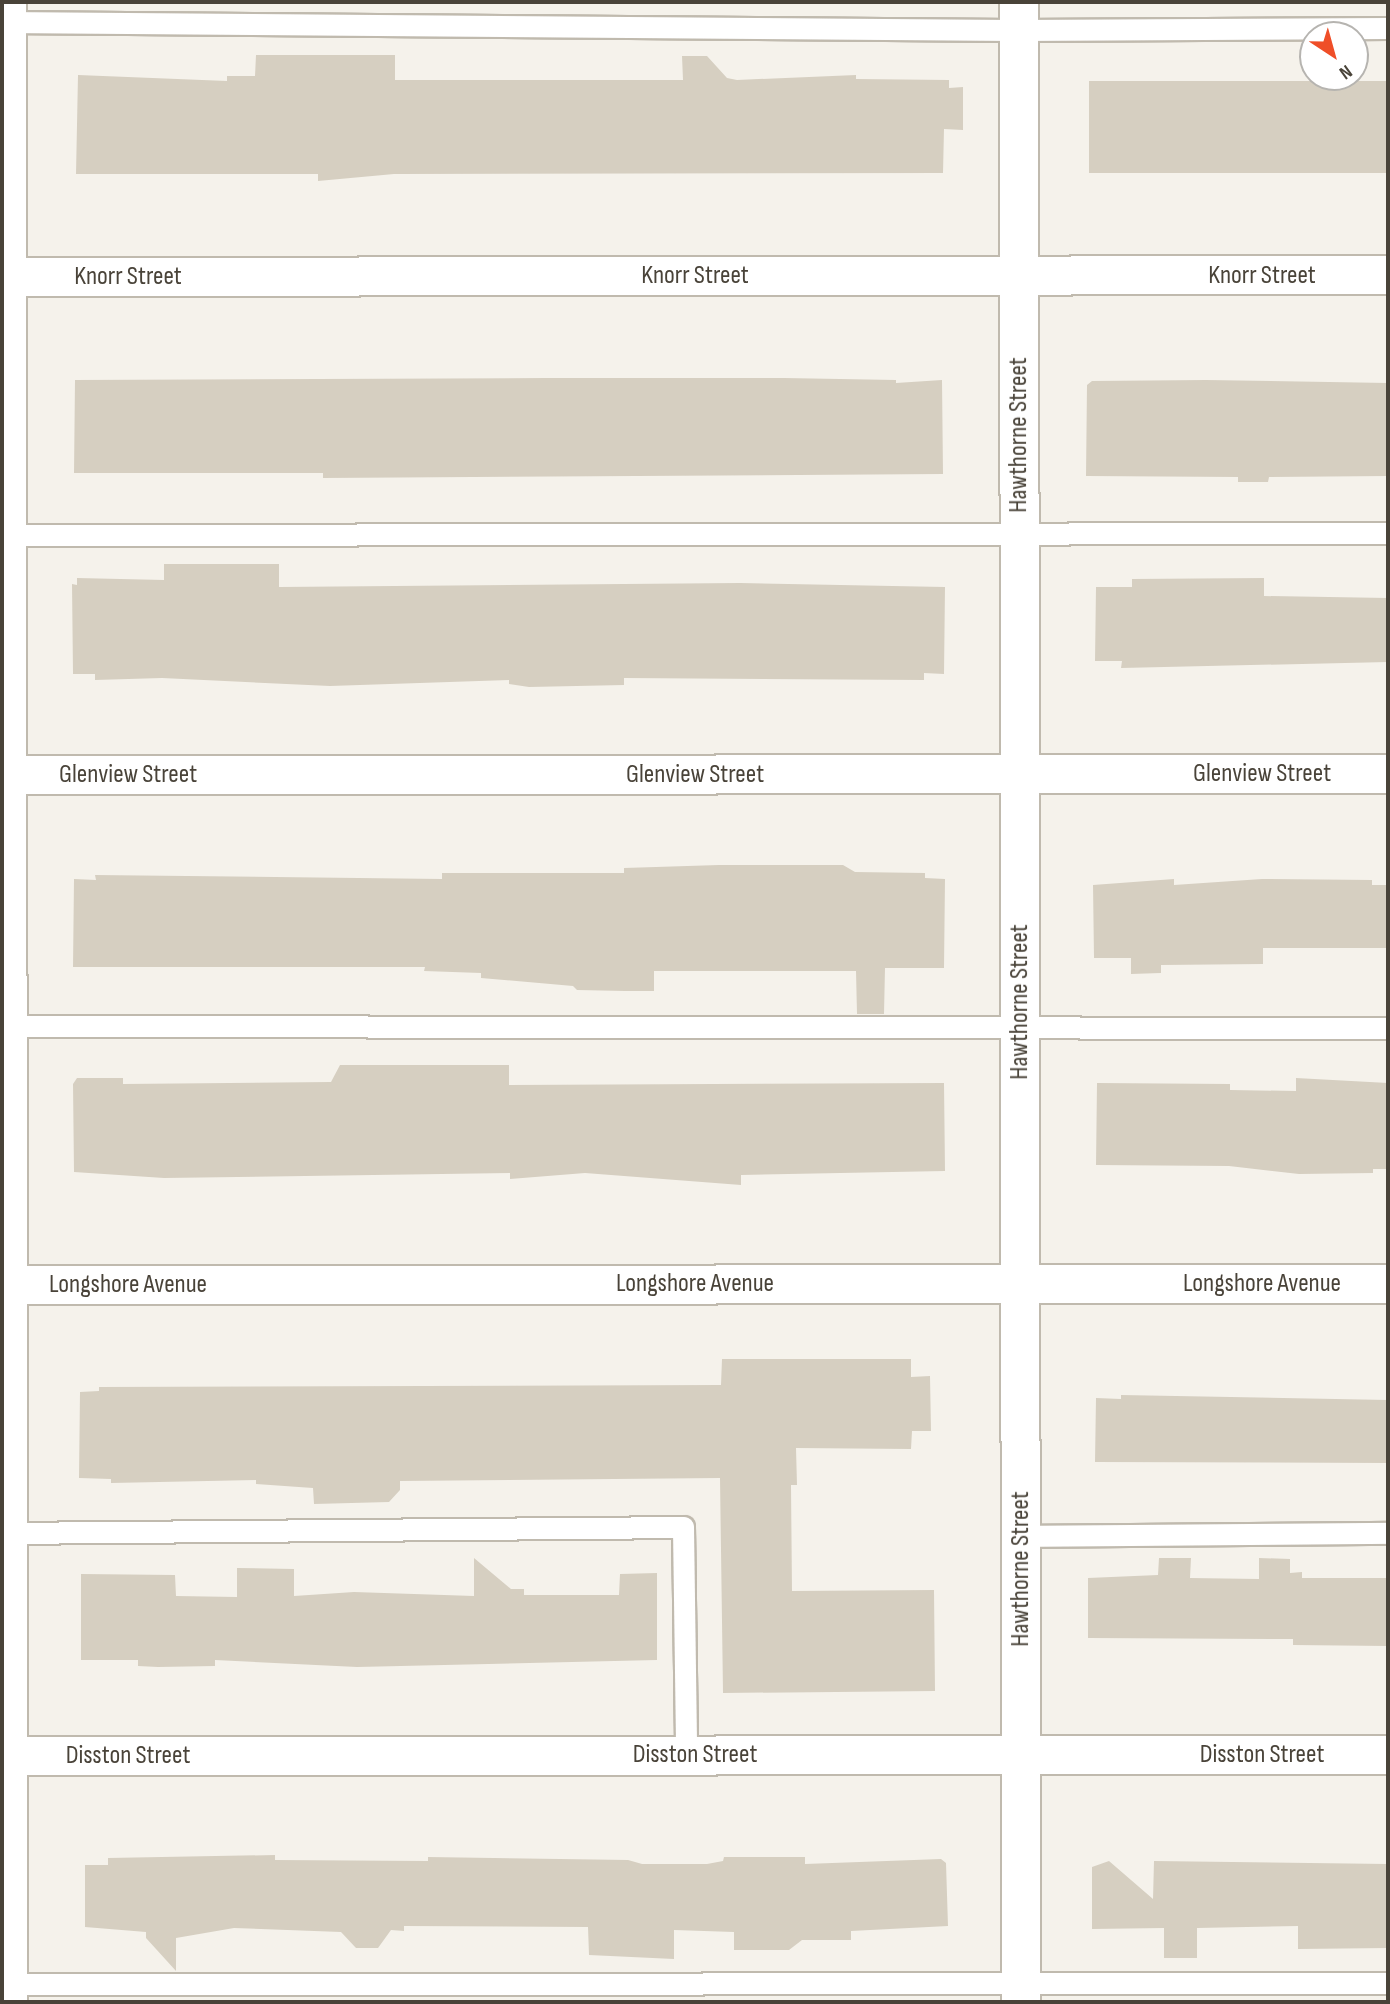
<!DOCTYPE html>
<html>
<head>
<meta charset="utf-8">
<style>
	body { margin:0 }
	#map { position:relative; width:1390px; height:2004px; overflow:hidden; background:#f5f2eb; font-family:"Sofia Sans Condensed",sans-serif }
	div>[style] { position:absolute }
	.building>* { inset:0; background:#d6cfc1; transform-origin:0 0 }
	.roads { filter:drop-shadow(2px 0 #c0baae) drop-shadow(-2px 0 #c0baae) drop-shadow(0 2px #c0baae) drop-shadow(0 -2px #c0baae) }
	.service>* { height:21px; margin:-10.5px; padding:0 10.5px; transform-origin:10.5px; border-radius:10.5px; background:#fff }
	.minor>* { height:38px; margin:-19px; padding:0 19px; transform-origin:19px; border-radius:19px; background:#fff }
	span { translate:-50% -50%; white-space:nowrap; text-align:center; line-height:1.15; -webkit-text-stroke:5px #fff; paint-order:stroke }
	.street-label { font-size:26px; color:#494339 }
	.frame { position:absolute; inset:0; border:4px solid #494339; pointer-events:none }
	.north { position:absolute; left:1299px; top:21px; width:70px; height:70px; box-sizing:border-box; background:#fff; border:2px solid #b6b4b0; border-radius:50%; rotate:144deg; font-size:19px; font-weight:700; line-height:28px; text-align:center; color:#494339 }
	.north::after { content:''; display:block; margin:auto; width:24px; height:32px; background:#ef4e28; clip-path:polygon(50% 0,100% 100%,50% 72%,0 100%) }
</style>
</head>
<body>
<div id="map">
	<div class="building">
		<i style="clip-path:polygon(256px 55px,395px 55px,395px 80px,683px 80px,682px 56px,707px 56px,727px 78px,737px 80px,856px 75px,856px 79px,949px 80px,949px 88px,963px 87px,963px 130px,944px 129px,943px 173px,394px 174px,318px 181px,318px 174px,76px 174px,78px 75px,227px 81px,227px 76px,255px 76px)"></i>
		<i style="left:1388px;top:81px;width:92px;height:299px;rotate:90deg"></i>
		<i style="clip-path:polygon(546px 378px,784px 378px,896px 380px,896px 383px,942px 380px,943px 474px,323px 478px,323px 473px,74px 473px,75px 380px)"></i>
		<i style="clip-path:polygon(1206px 380px,1388px 383px,1388px 476px,1269px 477px,1268px 482px,1238px 482px,1238px 477px,1086px 476px,1087px 385px,1092px 381px)"></i>
		<i style="clip-path:polygon(164px 564px,279px 564px,279px 587px,740px 583px,945px 587px,944px 674px,924px 673px,924px 680px,624px 678px,624px 685px,529px 687px,509px 684px,509px 680px,330px 686px,162px 678px,95px 680px,95px 674px,73px 674px,72px 584px,77px 585px,77px 578px,164px 580px)"></i>
		<i style="clip-path:polygon(1264px 578px,1264px 596px,1388px 598px,1388px 662px,1121px 668px,1122px 661px,1095px 661px,1096px 587px,1132px 587px,1132px 579px)"></i>
		<i style="clip-path:polygon(719px 865px,843px 865px,855px 872px,925px 873px,925px 878px,945px 879px,944px 968px,885px 968px,884px 1014px,857px 1014px,856px 971px,654px 971px,654px 991px,625px 991px,577px 990px,573px 986px,481px 978px,481px 973px,424px 971px,425px 967px,73px 967px,74px 879px,96px 880px,95px 875px,442px 879px,442px 873px,624px 873px,624px 868px)"></i>
		<i style="clip-path:polygon(1174px 879px,1174px 885px,1262px 879px,1372px 880px,1372px 885px,1388px 885px,1388px 948px,1263px 948px,1263px 964px,1161px 965px,1161px 973px,1131px 974px,1131px 958px,1094px 958px,1093px 885px)"></i>
		<i style="clip-path:polygon(340px 1065px,509px 1065px,509px 1085px,944px 1083px,945px 1171px,741px 1175px,741px 1185px,585px 1173px,510px 1179px,510px 1173px,164px 1178px,74px 1172px,73px 1084px,77px 1078px,123px 1078px,123px 1084px,331px 1082px)"></i>
		<i style="clip-path:polygon(1296px 1078px,1388px 1083px,1388px 1169px,1373px 1169px,1373px 1173px,1299px 1174px,1229px 1166px,1096px 1165px,1097px 1083px,1230px 1084px,1230px 1090px,1296px 1091px)"></i>
		<i style="clip-path:polygon(722px 1359px,911px 1359px,911px 1377px,930px 1376px,931px 1431px,912px 1431px,911px 1449px,796px 1448px,797px 1485px,791px 1485px,792px 1591px,934px 1590px,935px 1691px,723px 1693px,720px 1478px,400px 1481px,400px 1490px,389px 1502px,314px 1504px,313px 1488px,256px 1484px,256px 1480px,111px 1483px,111px 1479px,79px 1478px,80px 1392px,99px 1391px,99px 1387px,721px 1385px)"></i>
		<i style="clip-path:polygon(1121px 1395px,1388px 1400px,1388px 1463px,1095px 1462px,1096px 1398px,1121px 1399px)"></i>
		<i style="clip-path:polygon(474px 1558px,511px 1589px,524px 1589px,524px 1595px,619px 1595px,620px 1574px,657px 1573px,657px 1660px,357px 1667px,215px 1660px,215px 1666px,158px 1667px,138px 1666px,138px 1660px,81px 1660px,81px 1574px,175px 1575px,176px 1596px,237px 1597px,237px 1568px,294px 1569px,294px 1596px,354px 1592px,474px 1596px)"></i>
		<i style="clip-path:polygon(1159px 1558px,1191px 1558px,1190px 1578px,1259px 1579px,1259px 1558px,1290px 1559px,1290px 1573px,1302px 1572px,1302px 1578px,1388px 1578px,1388px 1646px,1293px 1645px,1293px 1639px,1088px 1638px,1088px 1578px,1158px 1575px)"></i>
		<i style="clip-path:polygon(275px 1855px,275px 1860px,428px 1861px,428px 1857px,628px 1860px,642px 1864px,707px 1864px,723px 1861px,724px 1857px,805px 1857px,805px 1864px,941px 1859px,946px 1863px,948px 1926px,851px 1931px,851px 1940px,802px 1940px,789px 1950px,734px 1950px,734px 1932px,674px 1930px,674px 1959px,589px 1955px,588px 1927px,404px 1926px,404px 1931px,391px 1930px,378px 1948px,356px 1948px,341px 1932px,234px 1928px,176px 1938px,176px 1971px,146px 1938px,146px 1932px,85px 1927px,85px 1865px,108px 1865px,108px 1858px)"></i>
		<i style="clip-path:polygon(1109px 1861px,1153px 1899px,1154px 1861px,1388px 1864px,1388px 1948px,1298px 1949px,1298px 1926px,1197px 1928px,1197px 1958px,1164px 1958px,1164px 1928px,1092px 1929px,1092px 1867px)"></i>
	</div>
	<div class="roads">
		<div class="service">
			<i style="left:2px;top:22px;width:1017px;rotate:0.45deg"></i>
			<i style="left:1019px;top:30px;width:369px;rotate:-0.3deg"></i>
			<i style="left:2px;top:535px;width:1386px;rotate:-0.08deg"></i>
			<i style="left:2px;top:1026px;width:1386px;rotate:0.08deg"></i>
			<i style="left:2px;top:1533px;width:681px;rotate:-0.5deg"></i>
			<i style="left:683px;top:1527px;width:228px;rotate:89.2deg"></i>
			<i style="left:1021px;top:1536px;width:367px;rotate:-0.5deg"></i>
			<i style="left:2px;top:1984px;width:1386px;rotate:-0.04deg"></i>
		</div>
		<div class="minor">
			<i style="left:7px;top:2px;width:2000px;rotate:89.97deg"></i>
			<i style="left:1019px;top:2px;width:2000px;rotate:89.94deg"></i>
			<i style="left:2px;top:277px;width:1386px;rotate:-0.08deg"></i>
			<i style="left:2px;top:775px;width:1386px;rotate:-0.04deg"></i>
			<i style="left:2px;top:1285px;width:1386px;rotate:-0.04deg"></i>
			<i style="left:2px;top:1756px;width:1386px;rotate:-0.04deg"></i>
		</div>
	</div>
	<div class="street-label">
		<span style="left:695px;top:276px">Knorr Street</span>
		<span style="left:1262px;top:276px">Knorr Street</span>
		<span style="left:128px;top:277px">Knorr Street</span>
		<span style="left:1019px;top:435px;rotate:-90deg">Hawthorne Street</span>
		<span style="left:1262px;top:774px">Glenview Street</span>
		<span style="left:128px;top:775px">Glenview Street</span>
		<span style="left:695px;top:775px">Glenview Street</span>
		<span style="left:1020px;top:1002px;rotate:-90deg">Hawthorne Street</span>
		<span style="left:695px;top:1284px">Longshore Avenue</span>
		<span style="left:1262px;top:1284px">Longshore Avenue</span>
		<span style="left:128px;top:1285px">Longshore Avenue</span>
		<span style="left:1021px;top:1569px;rotate:-90deg">Hawthorne Street</span>
		<span style="left:695px;top:1755px">Disston Street</span>
		<span style="left:1262px;top:1755px">Disston Street</span>
		<span style="left:128px;top:1756px">Disston Street</span>
	</div>
	<div class="frame"></div>
	<div class="north">N</div>
</div>
</body>
</html>
